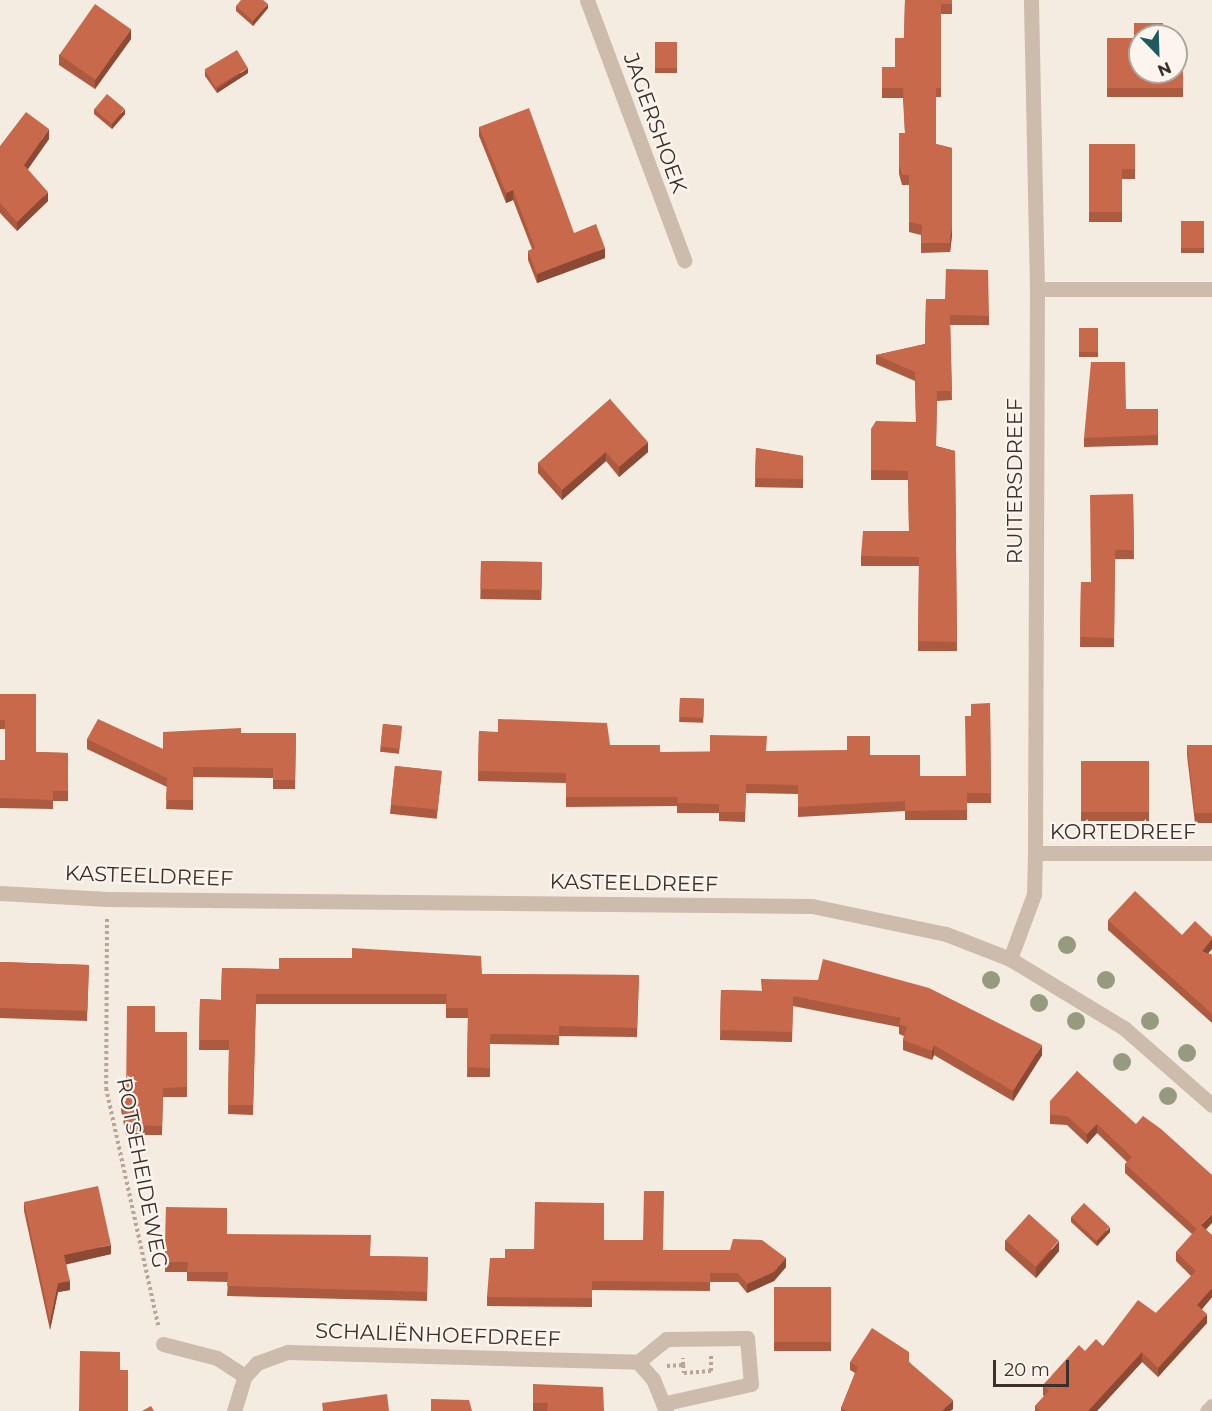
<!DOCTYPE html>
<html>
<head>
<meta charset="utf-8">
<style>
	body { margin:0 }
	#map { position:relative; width:1212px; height:1411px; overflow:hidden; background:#f4ebe1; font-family:Montserrat,sans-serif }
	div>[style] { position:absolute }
	.path>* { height:4px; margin-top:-2px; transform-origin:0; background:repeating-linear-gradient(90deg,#b9a596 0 3px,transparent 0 6px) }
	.minor>* { height:15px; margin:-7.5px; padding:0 7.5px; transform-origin:7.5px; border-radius:7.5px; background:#cdbbac }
	.trees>* { width:18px; height:18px; margin:-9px; border-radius:50%; background:#969b7f }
	.wall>* { inset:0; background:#ac5a40; transform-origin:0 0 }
	.shaded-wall>* { inset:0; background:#8c4a34 }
	.building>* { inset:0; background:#c8694b; transform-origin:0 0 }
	span { translate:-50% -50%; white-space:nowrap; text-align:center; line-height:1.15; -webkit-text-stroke:4.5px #fbf5ee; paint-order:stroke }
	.street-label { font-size:21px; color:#3b302b }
	.north { position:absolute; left:1128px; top:24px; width:60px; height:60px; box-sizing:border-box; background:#fbf5ee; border:2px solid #aea6a0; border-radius:50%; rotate:157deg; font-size:16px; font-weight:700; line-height:24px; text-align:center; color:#3b302b }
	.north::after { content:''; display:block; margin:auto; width:21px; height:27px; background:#1f5a5e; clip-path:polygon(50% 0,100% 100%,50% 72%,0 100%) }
	.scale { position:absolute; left:993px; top:1360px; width:76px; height:27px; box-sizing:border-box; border:3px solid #3b302b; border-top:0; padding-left:8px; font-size:18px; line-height:21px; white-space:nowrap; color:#3b302b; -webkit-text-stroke:4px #fbf5ee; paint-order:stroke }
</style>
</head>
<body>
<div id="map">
	<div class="path">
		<i style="left:107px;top:919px;width:169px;rotate:90.3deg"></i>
		<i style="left:106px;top:1088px;width:243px;rotate:77.6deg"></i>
		<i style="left:683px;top:1365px;width:8px;rotate:83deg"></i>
		<i style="left:684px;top:1373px;width:27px;rotate:-4deg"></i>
		<i style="left:711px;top:1371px;width:15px;rotate:-90deg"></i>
		<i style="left:667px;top:1366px;width:16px;rotate:-4deg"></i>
		<i style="left:683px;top:1365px;width:7px;rotate:-90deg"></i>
	</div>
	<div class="minor">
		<i style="left:587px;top:0;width:278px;rotate:69.5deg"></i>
		<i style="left:1037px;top:289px;width:175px"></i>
		<i style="left:1035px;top:853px;width:177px"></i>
		<i style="left:0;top:893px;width:107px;rotate:3.2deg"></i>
		<i style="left:107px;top:899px;width:705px;rotate:0.57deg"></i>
		<i style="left:812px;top:906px;width:137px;rotate:11.8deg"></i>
		<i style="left:946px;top:934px;width:69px;rotate:21.3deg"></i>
		<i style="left:1010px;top:959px;width:133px;rotate:31.2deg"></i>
		<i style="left:1124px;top:1028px;width:117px;rotate:41.2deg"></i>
		<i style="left:1010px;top:959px;width:69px;rotate:-69.7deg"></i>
		<i style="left:1034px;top:894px;width:41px;rotate:-88.6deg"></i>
		<i style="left:1035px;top:853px;width:564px;rotate:-89.8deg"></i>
		<i style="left:1037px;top:289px;width:289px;rotate:-91.2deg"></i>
		<i style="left:163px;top:1344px;width:56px;rotate:14.5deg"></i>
		<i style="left:217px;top:1358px;width:33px;rotate:33deg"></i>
		<i style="left:638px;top:1362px;width:36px;rotate:-39deg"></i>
		<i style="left:666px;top:1339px;width:81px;rotate:-0.7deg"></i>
		<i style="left:747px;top:1338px;width:46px;rotate:85deg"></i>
		<i style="left:751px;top:1384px;width:87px;rotate:167.4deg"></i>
		<i style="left:234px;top:1411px;width:37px;rotate:-73deg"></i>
		<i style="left:245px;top:1376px;width:18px;rotate:-47deg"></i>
		<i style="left:257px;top:1363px;width:33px;rotate:-20deg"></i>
		<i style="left:288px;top:1352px;width:350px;rotate:1.6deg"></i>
		<i style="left:638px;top:1362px;width:23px;rotate:49deg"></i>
		<i style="left:653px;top:1379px;width:35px;rotate:68deg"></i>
		<i style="left:1207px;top:1411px;width:7px;rotate:-45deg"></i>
	</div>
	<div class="trees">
		<i style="left:1067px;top:945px"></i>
		<i style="left:991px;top:980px"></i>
		<i style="left:1106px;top:980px"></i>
		<i style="left:1039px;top:1003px"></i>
		<i style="left:1076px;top:1021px"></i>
		<i style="left:1150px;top:1021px"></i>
		<i style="left:1187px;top:1053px"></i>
		<i style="left:1122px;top:1062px"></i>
		<i style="left:1168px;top:1096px"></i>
	</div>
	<div class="wall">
		<i style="clip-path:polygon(905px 0,952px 0,952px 14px,941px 14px,941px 97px,936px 97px,936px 144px,952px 148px,952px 235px,950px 252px,921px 253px,921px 235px,909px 232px,909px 185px,902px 185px,899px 174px,899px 133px,905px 133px,903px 98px,882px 98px,882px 67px,895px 67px,904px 38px)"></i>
		<i style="clip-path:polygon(236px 6px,268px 8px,253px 26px,236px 11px)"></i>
		<i style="clip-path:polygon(1107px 38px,1140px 72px,1183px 38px,1183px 97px,1107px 97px)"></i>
		<i style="clip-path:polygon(131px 39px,95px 89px,59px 65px,59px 55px)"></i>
		<i style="left:655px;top:42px;width:22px;height:31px"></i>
		<i style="clip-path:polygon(205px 71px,248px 73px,217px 93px,205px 76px)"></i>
		<i style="clip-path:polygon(94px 109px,125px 114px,112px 129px,94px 114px)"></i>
		<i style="clip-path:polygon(479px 127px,574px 233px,605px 258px,537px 283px,528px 260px,528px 251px,532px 249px,513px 200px,506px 203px,479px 136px)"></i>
		<i style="clip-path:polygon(49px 139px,27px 169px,48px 201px,17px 231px,0 213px,0 146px)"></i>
		<i style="clip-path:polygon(1089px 144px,1135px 144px,1135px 179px,1122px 179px,1122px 222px,1089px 222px)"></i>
		<i style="left:1181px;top:221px;width:23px;height:32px"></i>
		<i style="clip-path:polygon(926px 299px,989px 316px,989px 325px,950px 325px,952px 400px,937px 401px,936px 446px,955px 451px,957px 651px,918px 651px,919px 566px,861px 566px,861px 556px,909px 531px,908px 480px,871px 480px,871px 429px,916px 422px,915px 381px,876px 364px,876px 355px,925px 344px)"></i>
		<i style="left:1079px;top:328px;width:19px;height:29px"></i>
		<i style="clip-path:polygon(610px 399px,648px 452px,619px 477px,606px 461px,562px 500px,538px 473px,538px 463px)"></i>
		<i style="clip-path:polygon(1158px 409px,1158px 445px,1084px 447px,1084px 438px)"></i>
		<i style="clip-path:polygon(756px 448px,803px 456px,803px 488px,755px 487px)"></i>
		<i style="clip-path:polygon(1133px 494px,1134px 559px,1115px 559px,1114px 647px,1080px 647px,1081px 582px,1091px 582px)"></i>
		<i style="left:481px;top:561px;width:61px;height:38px;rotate:1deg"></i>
		<i style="clip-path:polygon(0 694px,36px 752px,68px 753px,68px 801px,53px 801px,53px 809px,0 808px,0 760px,5px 760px,5px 729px,0 729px)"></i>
		<i style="left:680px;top:698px;width:24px;height:24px;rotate:2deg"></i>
		<i style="clip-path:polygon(990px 703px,991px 803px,967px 803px,967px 820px,905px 820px,905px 811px,798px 817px,798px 794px,746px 793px,745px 822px,719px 821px,719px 813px,677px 813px,677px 806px,566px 807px,566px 783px,478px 781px,479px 731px,610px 745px,660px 752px,767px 751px,870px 755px,920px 776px,966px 776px,971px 716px)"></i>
		<i style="left:383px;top:724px;width:19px;height:28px;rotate:6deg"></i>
		<i style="clip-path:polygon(241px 733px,296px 733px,295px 789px,273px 789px,273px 778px,193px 777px,193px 810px,166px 809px,167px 787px,87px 749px,87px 739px,163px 749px)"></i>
		<i style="clip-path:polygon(1187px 745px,1212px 745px,1212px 823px,1195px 823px,1187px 755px)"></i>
		<i style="left:1081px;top:761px;width:68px;height:60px"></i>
		<i style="left:395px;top:766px;width:47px;height:48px;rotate:6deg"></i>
		<i style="clip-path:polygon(1108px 920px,1182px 935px,1212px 937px,1212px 949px,1208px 953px,1212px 955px,1212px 1023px,1108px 930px)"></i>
		<i style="left:0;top:962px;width:89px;height:56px;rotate:2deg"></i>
		<i style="clip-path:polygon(222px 968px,482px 974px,639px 975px,637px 1037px,559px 1036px,559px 1045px,490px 1044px,490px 1077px,467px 1077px,468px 1018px,446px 1018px,446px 1004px,256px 1004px,253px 1115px,228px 1114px,229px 1050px,199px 1050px,200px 999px,221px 1000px)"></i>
		<i style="clip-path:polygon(761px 979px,1042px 1055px,1013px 1101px,934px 1055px,932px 1060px,903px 1050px,903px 1040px,904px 1036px,899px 1034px,899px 1027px,793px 1006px,792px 1042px,720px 1040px,721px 990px,762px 991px)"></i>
		<i style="clip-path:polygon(155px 1032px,187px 1032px,187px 1097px,163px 1097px,162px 1135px,126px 1135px,121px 1110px,121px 1101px,126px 1101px)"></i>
		<i style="clip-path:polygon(1077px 1071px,1206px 1230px,1212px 1297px,1202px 1309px,1207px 1323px,1158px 1377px,1142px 1362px,1097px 1411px,1035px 1411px,1035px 1406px,1044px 1396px,1043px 1395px,1043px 1385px,1085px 1351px,1103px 1346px,1156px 1313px,1191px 1276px,1176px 1261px,1176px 1252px,1192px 1234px,1125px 1173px,1125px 1164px,1127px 1162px,1097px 1133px,1087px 1144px,1067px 1125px,1050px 1124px,1050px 1115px)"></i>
		<i style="clip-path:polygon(24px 1202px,111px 1254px,66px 1264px,70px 1290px,58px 1292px,50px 1330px,24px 1211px)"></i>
		<i style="clip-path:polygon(166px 1207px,227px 1234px,370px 1256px,428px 1257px,427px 1301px,227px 1296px,228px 1282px,187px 1281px,187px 1272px,165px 1272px)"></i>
		<i style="clip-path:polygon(1071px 1217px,1110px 1232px,1097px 1246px,1071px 1222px)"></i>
		<i style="clip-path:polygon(604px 1240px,663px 1250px,786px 1267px,774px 1281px,747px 1293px,738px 1282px,710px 1282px,710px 1291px,592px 1290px,592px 1307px,487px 1306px,487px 1297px,505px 1258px,534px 1249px)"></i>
		<i style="clip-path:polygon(1005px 1240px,1059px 1251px,1036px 1278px,1005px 1250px)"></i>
		<i style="left:774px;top:1287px;width:57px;height:64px"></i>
		<i style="clip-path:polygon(850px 1362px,909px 1362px,953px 1409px,950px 1411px,841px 1411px,841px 1408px,855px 1373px,850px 1370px)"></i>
		<i style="clip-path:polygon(533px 1384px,604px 1411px,533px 1411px)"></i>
	</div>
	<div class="shaded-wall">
		<i style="clip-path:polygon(268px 4px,268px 8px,253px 26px,253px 21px)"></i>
		<i style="clip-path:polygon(131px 29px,131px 39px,95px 89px,95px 80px)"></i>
		<i style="clip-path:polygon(248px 68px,248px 73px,217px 93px,217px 89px)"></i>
		<i style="clip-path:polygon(125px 109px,125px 114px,112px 129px,112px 124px)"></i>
		<i style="clip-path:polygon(49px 129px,49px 139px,24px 175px,24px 165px)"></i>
		<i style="clip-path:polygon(513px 190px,513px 200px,506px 203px,506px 193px)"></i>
		<i style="clip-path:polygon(48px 192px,48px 201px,17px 231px,17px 222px)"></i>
		<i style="clip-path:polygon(952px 226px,952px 235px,950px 252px,950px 243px)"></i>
		<i style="clip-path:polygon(605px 248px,605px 258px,537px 283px,537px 274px)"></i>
		<i style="clip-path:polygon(648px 442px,648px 452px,619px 477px,619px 467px)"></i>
		<i style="clip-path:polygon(606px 452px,606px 461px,562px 500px,562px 490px)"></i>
		<i style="clip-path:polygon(1212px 939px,1212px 949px,1202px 960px,1202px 951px)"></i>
		<i style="clip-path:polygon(934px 1045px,934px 1055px,932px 1060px,932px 1051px)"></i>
		<i style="clip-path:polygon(1042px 1045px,1042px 1055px,1013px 1101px,1013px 1091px)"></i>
		<i style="clip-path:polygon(1097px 1124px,1097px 1133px,1087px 1144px,1087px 1134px)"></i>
		<i style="clip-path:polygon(1212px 1214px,1212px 1223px,1201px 1235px,1201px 1225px)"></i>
		<i style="clip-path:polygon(1110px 1227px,1110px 1232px,1097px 1246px,1097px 1241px)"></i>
		<i style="clip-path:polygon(1059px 1241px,1059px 1251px,1036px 1278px,1036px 1268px)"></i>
		<i style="clip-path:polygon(111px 1245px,111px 1254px,64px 1265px,64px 1255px)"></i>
		<i style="clip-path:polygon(786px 1258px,786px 1267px,774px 1281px,747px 1293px,747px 1284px)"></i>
		<i style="clip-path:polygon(70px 1281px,70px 1290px,58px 1292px,50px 1330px,50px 1321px,58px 1283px)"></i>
		<i style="clip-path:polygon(1212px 1288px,1212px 1297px,1197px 1315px,1197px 1305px)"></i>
		<i style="clip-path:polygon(1207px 1314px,1207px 1323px,1158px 1377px,1158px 1368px)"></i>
		<i style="clip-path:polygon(1142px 1352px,1142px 1362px,1097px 1411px,1088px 1411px)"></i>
		<i style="clip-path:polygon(953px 1400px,953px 1409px,950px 1411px,942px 1411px)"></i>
	</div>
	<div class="building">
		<i style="clip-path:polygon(241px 0,263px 0,268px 4px,253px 21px,236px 6px)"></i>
		<i style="clip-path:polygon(905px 0,952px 0,952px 4px,941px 4px,941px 88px,936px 88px,936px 144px,952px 148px,952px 226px,950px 243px,921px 243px,922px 225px,909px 222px,909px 175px,902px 175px,899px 164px,899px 133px,905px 133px,903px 88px,882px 88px,882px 67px,895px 67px,895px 38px,904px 38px)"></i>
		<i style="left:95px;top:4px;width:44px;height:62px;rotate:35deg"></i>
		<i style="clip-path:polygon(1134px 23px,1163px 23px,1163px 36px,1140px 36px,1140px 72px,1176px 72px,1176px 38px,1183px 38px,1183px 88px,1107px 88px,1107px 38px,1134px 38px)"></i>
		<i style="left:655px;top:42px;width:22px;height:26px"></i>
		<i style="left:237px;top:50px;width:21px;height:38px;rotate:59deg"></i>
		<i style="left:107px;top:94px;width:23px;height:20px;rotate:40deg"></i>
		<i style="clip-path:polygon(529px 108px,574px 233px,596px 224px,605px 248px,537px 274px,528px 251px,535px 248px,513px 190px,506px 193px,479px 127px)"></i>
		<i style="clip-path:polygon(26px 112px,49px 129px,24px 165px,48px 192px,17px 222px,0 203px,0 146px)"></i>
		<i style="clip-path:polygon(1089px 144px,1135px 144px,1135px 169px,1122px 169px,1122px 212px,1089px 212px)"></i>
		<i style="left:1181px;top:221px;width:23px;height:27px"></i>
		<i style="clip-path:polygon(946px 269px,988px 270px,989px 316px,950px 315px,952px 391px,937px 391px,936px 446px,955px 451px,957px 642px,918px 641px,919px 557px,861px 556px,863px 531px,909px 531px,908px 471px,871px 470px,871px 429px,876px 421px,916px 422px,915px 372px,876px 355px,925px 344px,926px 299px,945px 299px)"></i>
		<i style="left:1079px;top:328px;width:19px;height:24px"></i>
		<i style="clip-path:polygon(1091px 362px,1125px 362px,1126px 409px,1158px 409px,1158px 435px,1084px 438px)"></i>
		<i style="clip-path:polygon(610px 399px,648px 442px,619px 467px,606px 452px,562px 490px,538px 463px)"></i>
		<i style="clip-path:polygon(756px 448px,803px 456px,803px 479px,755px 478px)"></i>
		<i style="clip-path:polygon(1133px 494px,1134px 550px,1115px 550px,1114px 638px,1080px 637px,1081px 582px,1091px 582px,1090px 495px)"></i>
		<i style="left:481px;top:561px;width:61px;height:28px;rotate:1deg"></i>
		<i style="clip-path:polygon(0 694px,36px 694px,36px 752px,68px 753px,68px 791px,53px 791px,53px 800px,0 798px,0 760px,5px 760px,5px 720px,0 720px)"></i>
		<i style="left:680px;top:698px;width:24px;height:19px;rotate:2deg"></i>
		<i style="clip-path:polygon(990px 703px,991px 793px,967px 793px,967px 810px,905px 811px,905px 801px,798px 807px,798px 785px,746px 784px,745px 812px,719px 812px,719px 804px,677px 803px,678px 797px,566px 797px,566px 773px,478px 771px,479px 731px,498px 732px,498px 719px,607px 723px,610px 745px,660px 745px,660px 752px,710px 752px,710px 735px,767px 736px,766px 751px,847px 750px,847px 736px,870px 736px,870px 755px,920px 755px,920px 776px,966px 776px,965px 716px,971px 716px,971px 704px)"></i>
		<i style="clip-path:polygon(98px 719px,163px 749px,163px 732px,241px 728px,241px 733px,296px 733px,295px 780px,273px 780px,273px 768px,193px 767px,193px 800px,166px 800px,167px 778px,87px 739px)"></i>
		<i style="left:383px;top:724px;width:19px;height:23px;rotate:6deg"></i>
		<i style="clip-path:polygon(1187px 745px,1212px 745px,1212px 813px,1195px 813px)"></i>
		<i style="left:1081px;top:761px;width:68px;height:51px"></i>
		<i style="left:395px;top:766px;width:47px;height:39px;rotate:6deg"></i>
		<i style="clip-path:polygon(1135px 891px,1182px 935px,1195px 921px,1212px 937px,1212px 939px,1202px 951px,1212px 955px,1212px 1014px,1108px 920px)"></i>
		<i style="clip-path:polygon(352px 948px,481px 956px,482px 974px,639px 975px,637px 1028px,559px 1026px,559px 1035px,490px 1034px,490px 1068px,467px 1067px,468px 1008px,446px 1008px,447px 994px,256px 994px,253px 1105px,228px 1105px,229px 1040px,199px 1040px,200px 999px,221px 1000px,222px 968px,279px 969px,279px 958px,352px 958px)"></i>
		<i style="clip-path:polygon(823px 959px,929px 988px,1042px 1045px,1013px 1091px,934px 1045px,932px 1051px,903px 1040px,907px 1027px,899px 1024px,901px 1018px,793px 996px,792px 1032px,720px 1030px,721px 990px,763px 991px,761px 979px,818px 980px)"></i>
		<i style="left:0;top:962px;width:89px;height:46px;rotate:2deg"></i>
		<i style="clip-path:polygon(127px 1006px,155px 1006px,155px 1032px,187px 1032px,187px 1087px,163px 1088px,162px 1126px,126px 1125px,121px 1101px,126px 1101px)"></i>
		<i style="clip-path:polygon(1077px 1071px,1136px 1124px,1143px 1116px,1161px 1129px,1212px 1175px,1212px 1214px,1201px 1225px,1212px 1235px,1212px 1288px,1197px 1305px,1207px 1314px,1158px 1368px,1142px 1352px,1088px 1411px,1040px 1411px,1035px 1406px,1049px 1391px,1043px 1385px,1079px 1345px,1085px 1351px,1096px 1339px,1103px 1346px,1138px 1300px,1156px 1313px,1196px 1271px,1176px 1252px,1197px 1229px,1125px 1164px,1132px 1157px,1097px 1124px,1087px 1134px,1067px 1116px,1050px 1115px,1050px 1101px)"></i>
		<i style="clip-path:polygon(98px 1186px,111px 1245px,64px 1255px,70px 1281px,58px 1283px,50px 1321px,24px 1202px)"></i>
		<i style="clip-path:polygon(644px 1191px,664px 1191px,663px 1250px,730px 1250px,733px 1239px,762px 1240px,786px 1258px,774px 1272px,747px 1284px,738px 1273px,710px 1273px,710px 1282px,592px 1281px,592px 1298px,487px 1297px,490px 1258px,505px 1258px,505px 1249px,534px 1249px,535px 1202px,604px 1203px,604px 1240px,643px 1240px)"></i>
		<i style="left:1084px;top:1203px;width:35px;height:19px;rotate:43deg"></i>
		<i style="clip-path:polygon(166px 1207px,227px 1208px,227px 1234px,371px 1235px,370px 1256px,428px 1257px,427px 1292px,227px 1286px,228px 1272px,187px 1272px,188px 1262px,165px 1262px)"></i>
		<i style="left:1029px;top:1214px;width:40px;height:35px;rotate:42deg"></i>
		<i style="left:774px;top:1287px;width:57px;height:55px"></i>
		<i style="clip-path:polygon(872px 1328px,909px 1352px,909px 1362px,953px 1400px,942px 1411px,848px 1411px,841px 1408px,858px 1367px,850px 1362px)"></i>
		<i style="clip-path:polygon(80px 1351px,120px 1352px,120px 1370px,128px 1370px,128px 1411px,79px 1411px)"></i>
		<i style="clip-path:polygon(533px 1384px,603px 1387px,604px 1411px,547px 1411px,548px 1403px,533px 1403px)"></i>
		<i style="clip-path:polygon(387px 1394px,389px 1411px,323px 1411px,322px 1403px)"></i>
		<i style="clip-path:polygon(431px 1399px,469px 1400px,472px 1411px,431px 1411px)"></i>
		<i style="clip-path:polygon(151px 1406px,154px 1411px,142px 1411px)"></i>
	</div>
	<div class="street-label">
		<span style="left:655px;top:123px;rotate:70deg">JAGERSHOEK</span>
		<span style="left:1015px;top:481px;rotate:-90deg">RUITERSDREEF</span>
		<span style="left:1123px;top:832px">KORTEDREEF</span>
		<span style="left:149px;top:876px;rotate:2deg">KASTEELDREEF</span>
		<span style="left:634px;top:883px;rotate:1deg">KASTEELDREEF</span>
		<span style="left:142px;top:1173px;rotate:79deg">ROTSEHEIDEWEG</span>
		<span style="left:438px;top:1335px;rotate:2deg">SCHALIËNHOEFDREEF</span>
	</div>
	<div class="north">N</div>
	<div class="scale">20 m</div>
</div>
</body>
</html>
